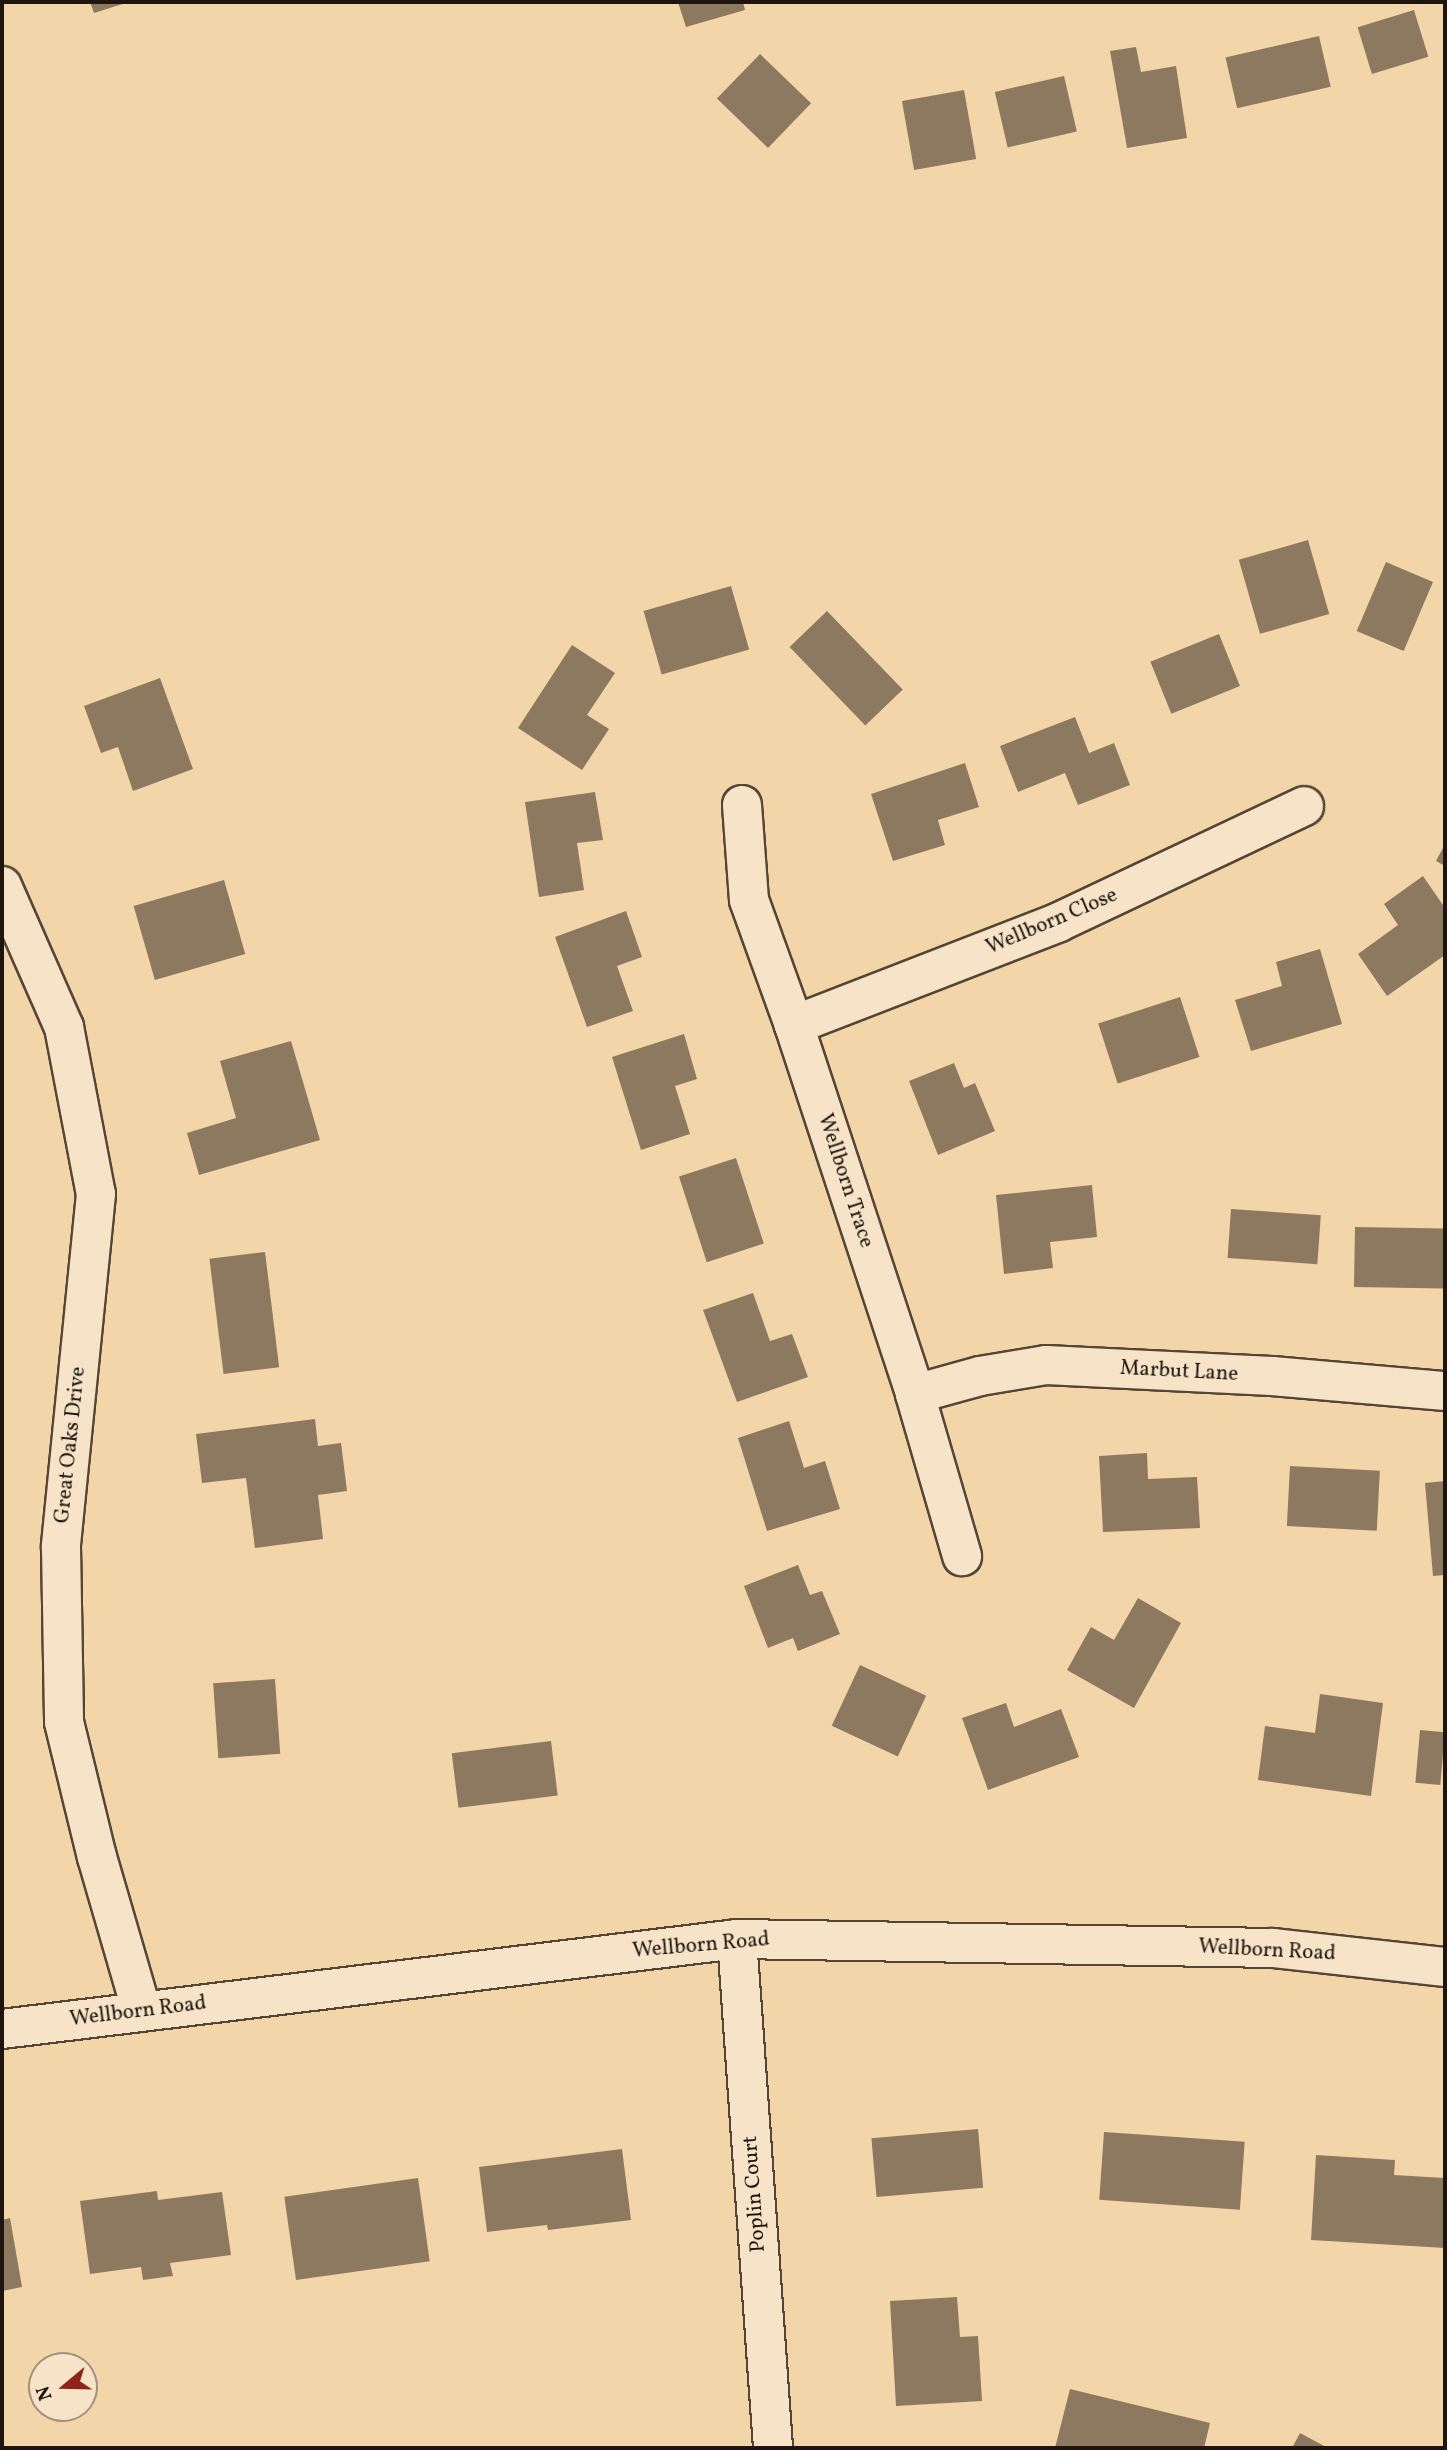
<!DOCTYPE html>
<html>
<head>
<meta charset="utf-8">
<style>
	body { margin:0 }
	#map { position:relative; width:1447px; height:2450px; overflow:hidden; background:#f3d5aa; font-family:Vollkorn,serif }
	div>[style] { position:absolute }
	.building>* { inset:0; background:#8d795f; transform-origin:0 0 }
	.roads { filter:drop-shadow(2px 0 #544535) drop-shadow(-2px 0 #544535) drop-shadow(0 2px #544535) drop-shadow(0 -2px #544535) }
	.minor>* { height:38px; margin:-19px; padding:0 19px; transform-origin:19px; border-radius:19px; background:#f7e4c8 }
	.tertiary>* { height:38px; margin:-19px; padding:0 19px; transform-origin:19px; border-radius:19px; background:#f7e4c8 }
	span { translate:-50% -50%; white-space:nowrap; text-align:center; line-height:1.15; -webkit-text-stroke:5px #f7e4c8; paint-order:stroke }
	.street-label { font-size:21px; color:#1f150e }
	.frame { position:absolute; inset:0; border:4px solid #1f150e; pointer-events:none }
	.north { position:absolute; left:28px; top:2352px; width:70px; height:70px; box-sizing:border-box; background:#f7e4c8; border:2px solid #a1917e; border-radius:50%; rotate:251deg; font-size:19px; font-weight:700; line-height:28px; text-align:center; color:#1f150e }
	.north::after { content:''; display:block; margin:auto; width:24px; height:32px; background:#8f2418; clip-path:polygon(50% 0,100% 100%,50% 72%,0 100%) }
</style>
</head>
<body>
<div id="map">
	<div class="building">
		<i style="clip-path:polygon(90px 2px,129px 2px,94px 13px)"></i>
		<i style="clip-path:polygon(678px 2px,743px 2px,745px 10px,686px 27px)"></i>
		<i style="left:1414px;top:10px;width:49px;height:59px;rotate:73deg"></i>
		<i style="left:1319px;top:36px;width:52px;height:96px;rotate:77deg"></i>
		<i style="clip-path:polygon(1136px 47px,1141px 72px,1176px 66px,1187px 138px,1127px 148px,1110px 51px)"></i>
		<i style="left:760px;top:54px;width:71px;height:62px;rotate:44deg"></i>
		<i style="left:1064px;top:76px;width:57px;height:71px;rotate:77deg"></i>
		<i style="left:964px;top:90px;width:70px;height:63px;rotate:80deg"></i>
		<i style="left:1308px;top:540px;width:77px;height:72px;rotate:74deg"></i>
		<i style="left:1386px;top:562px;width:51px;height:75px;rotate:23deg"></i>
		<i style="left:731px;top:586px;width:66px;height:91px;rotate:74deg"></i>
		<i style="left:827px;top:611px;width:109px;height:52px;rotate:46deg"></i>
		<i style="left:1219px;top:634px;width:56px;height:74px;rotate:68deg"></i>
		<i style="clip-path:polygon(572px 645px,615px 673px,587px 715px,609px 729px,582px 770px,518px 728px)"></i>
		<i style="clip-path:polygon(160px 678px,193px 769px,133px 791px,118px 747px,101px 753px,84px 706px)"></i>
		<i style="clip-path:polygon(1075px 717px,1089px 753px,1114px 743px,1130px 785px,1078px 805px,1065px 773px,1018px 792px,1000px 746px)"></i>
		<i style="clip-path:polygon(965px 763px,979px 807px,938px 820px,945px 845px,893px 861px,871px 794px)"></i>
		<i style="clip-path:polygon(595px 792px,603px 840px,577px 843px,584px 890px,539px 897px,525px 802px)"></i>
		<i style="clip-path:polygon(1445px 844px,1445px 866px,1436px 861px)"></i>
		<i style="clip-path:polygon(1423px 876px,1445px 908px,1445px 955px,1387px 996px,1358px 954px,1398px 925px,1384px 904px)"></i>
		<i style="left:224px;top:880px;width:77px;height:94px;rotate:74deg"></i>
		<i style="clip-path:polygon(626px 911px,642px 957px,617px 966px,633px 1011px,587px 1027px,555px 937px)"></i>
		<i style="clip-path:polygon(1320px 949px,1342px 1024px,1251px 1051px,1235px 1000px,1282px 986px,1276px 962px)"></i>
		<i style="left:1180px;top:997px;width:63px;height:86px;rotate:72deg"></i>
		<i style="clip-path:polygon(684px 1034px,697px 1079px,675px 1086px,690px 1134px,641px 1150px,612px 1057px)"></i>
		<i style="clip-path:polygon(291px 1041px,320px 1140px,199px 1175px,187px 1133px,236px 1118px,220px 1061px)"></i>
		<i style="clip-path:polygon(954px 1063px,964px 1088px,975px 1083px,995px 1131px,938px 1155px,909px 1081px)"></i>
		<i style="left:736px;top:1158px;width:90px;height:60px;rotate:72deg"></i>
		<i style="clip-path:polygon(1092px 1185px,1097px 1237px,1050px 1242px,1053px 1268px,1004px 1274px,996px 1195px)"></i>
		<i style="left:1231px;top:1209px;width:90px;height:49px;rotate:4deg"></i>
		<i style="left:1355px;top:1227px;width:90px;height:60px;rotate:1deg"></i>
		<i style="left:265px;top:1252px;width:116px;height:56px;rotate:83deg"></i>
		<i style="clip-path:polygon(753px 1293px,770px 1341px,792px 1334px,808px 1377px,737px 1402px,703px 1310px)"></i>
		<i style="clip-path:polygon(315px 1419px,318px 1446px,341px 1443px,347px 1491px,318px 1495px,323px 1539px,255px 1548px,246px 1478px,202px 1483px,196px 1434px)"></i>
		<i style="clip-path:polygon(789px 1421px,804px 1468px,825px 1461px,840px 1509px,767px 1531px,738px 1438px)"></i>
		<i style="clip-path:polygon(1147px 1453px,1148px 1479px,1197px 1477px,1200px 1528px,1103px 1532px,1099px 1456px)"></i>
		<i style="left:1290px;top:1466px;width:90px;height:60px;rotate:3deg"></i>
		<i style="clip-path:polygon(1445px 1481px,1445px 1575px,1433px 1576px,1425px 1483px)"></i>
		<i style="clip-path:polygon(798px 1565px,810px 1595px,822px 1591px,840px 1634px,798px 1651px,793px 1638px,768px 1648px,744px 1586px)"></i>
		<i style="clip-path:polygon(1138px 1598px,1181px 1623px,1134px 1708px,1067px 1670px,1091px 1627px,1114px 1640px)"></i>
		<i style="left:860px;top:1665px;width:73px;height:67px;rotate:25deg"></i>
		<i style="left:275px;top:1679px;width:75px;height:62px;rotate:86deg"></i>
		<i style="clip-path:polygon(1320px 1694px,1383px 1703px,1371px 1796px,1258px 1780px,1265px 1726px,1315px 1733px)"></i>
		<i style="clip-path:polygon(1006px 1703px,1014px 1727px,1061px 1709px,1079px 1757px,988px 1790px,962px 1718px)"></i>
		<i style="left:1420px;top:1730px;width:25px;height:53px;rotate:5deg"></i>
		<i style="left:551px;top:1741px;width:55px;height:100px;rotate:83deg"></i>
		<i style="left:978px;top:2129px;width:59px;height:107px;rotate:85deg"></i>
		<i style="left:1104px;top:2132px;width:141px;height:68px;rotate:4deg"></i>
		<i style="clip-path:polygon(622px 2149px,631px 2220px,548px 2230px,547px 2225px,487px 2232px,479px 2167px)"></i>
		<i style="clip-path:polygon(1316px 2155px,1395px 2160px,1394px 2175px,1445px 2178px,1445px 2248px,1311px 2240px)"></i>
		<i style="left:418px;top:2178px;width:84px;height:135px;rotate:82deg"></i>
		<i style="clip-path:polygon(157px 2191px,158px 2200px,222px 2192px,231px 2255px,170px 2263px,173px 2276px,143px 2280px,141px 2267px,90px 2274px,80px 2201px)"></i>
		<i style="clip-path:polygon(10px 2218px,22px 2287px,2px 2291px,2px 2220px)"></i>
		<i style="clip-path:polygon(957px 2297px,960px 2337px,978px 2336px,982px 2401px,896px 2406px,890px 2301px)"></i>
		<i style="clip-path:polygon(1070px 2389px,1210px 2423px,1204px 2448px,1055px 2448px)"></i>
		<i style="clip-path:polygon(1300px 2433px,1328px 2448px,1292px 2448px)"></i>
	</div>
	<div class="roads">
		<div class="minor">
			<i style="left:742px;top:805px;width:95px;rotate:85.8deg"></i>
			<i style="left:749px;top:900px;width:133px;rotate:70.2deg"></i>
			<i style="left:794px;top:1025px;width:388px;rotate:71.8deg"></i>
			<i style="left:915px;top:1394px;width:169px;rotate:73.8deg"></i>
			<i style="left:2px;top:886px;width:154px;rotate:66.3deg"></i>
			<i style="left:64px;top:1027px;width:170px;rotate:79.2deg"></i>
			<i style="left:96px;top:1194px;width:355px;rotate:95.7deg"></i>
			<i style="left:61px;top:1547px;width:175px;rotate:89deg"></i>
			<i style="left:64px;top:1722px;width:139px;rotate:76.3deg"></i>
			<i style="left:97px;top:1857px;width:161px;rotate:73.8deg"></i>
			<i style="left:794px;top:1025px;width:284px;rotate:-21.2deg"></i>
			<i style="left:1059px;top:922px;width:271px;rotate:-25.3deg"></i>
			<i style="left:915px;top:1394px;width:67px;rotate:-15.5deg"></i>
			<i style="left:980px;top:1376px;width:67px;rotate:-9.5deg"></i>
			<i style="left:1046px;top:1365px;width:226px;rotate:2.8deg"></i>
			<i style="left:1272px;top:1376px;width:174px;rotate:5deg"></i>
			<i style="left:737px;top:1939px;width:510px;rotate:85.95deg"></i>
		</div>
		<div class="tertiary">
			<i style="left:2px;top:2029px;width:740px;rotate:-6.98deg"></i>
			<i style="left:737px;top:1939px;width:536px;rotate:0.96deg"></i>
			<i style="left:1273px;top:1948px;width:173px;rotate:6.3deg"></i>
		</div>
	</div>
	<div class="street-label">
		<span style="left:1052px;top:922px;rotate:-23deg">Wellborn Close</span>
		<span style="left:845px;top:1181px;rotate:72deg">Wellborn Trace</span>
		<span style="left:1179px;top:1372px;rotate:3deg">Marbut Lane</span>
		<span style="left:71px;top:1445px;rotate:-84deg">Great Oaks Drive</span>
		<span style="left:701px;top:1946px;rotate:-5deg">Wellborn Road</span>
		<span style="left:1267px;top:1951px;rotate:3deg">Wellborn Road</span>
		<span style="left:138px;top:2012px;rotate:-7deg">Wellborn Road</span>
		<span style="left:755px;top:2194px;rotate:-94deg">Poplin Court</span>
	</div>
	<div class="frame"></div>
	<div class="north">N</div>
</div>
</body>
</html>
